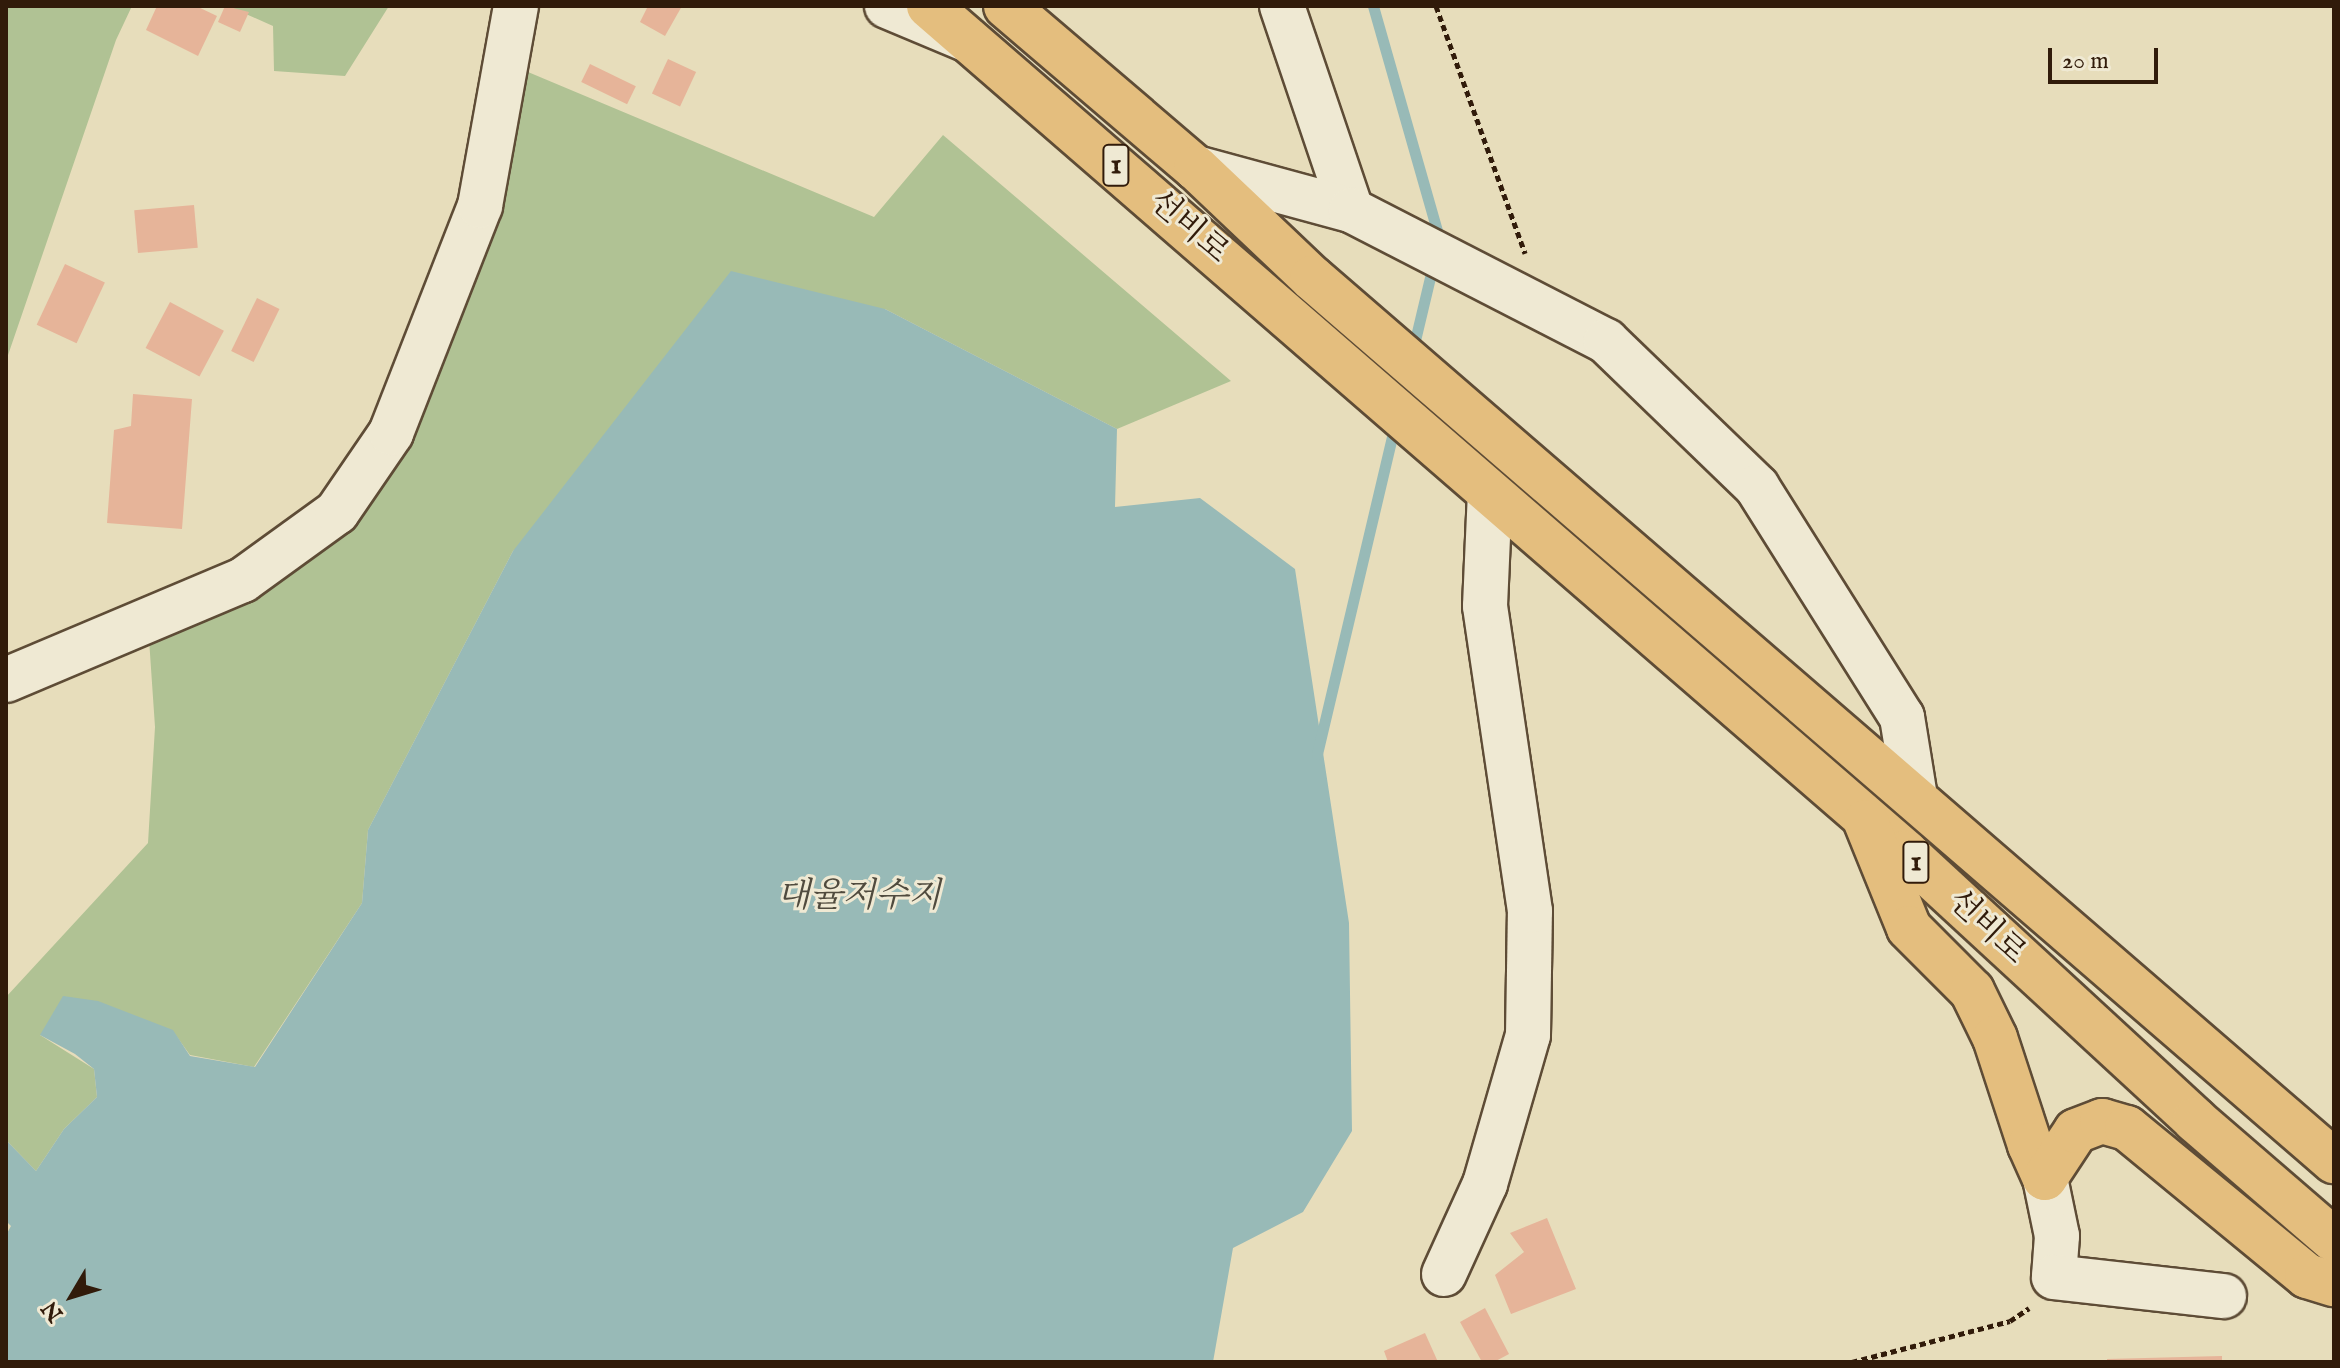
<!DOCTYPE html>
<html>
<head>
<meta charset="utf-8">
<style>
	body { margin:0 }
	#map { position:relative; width:2340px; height:1368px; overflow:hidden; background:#e7ddbb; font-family:"IM FELL English","Noto Serif KR",serif }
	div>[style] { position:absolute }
	.green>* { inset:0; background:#b0c294 }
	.water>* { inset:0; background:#98bab7 }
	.stream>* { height:11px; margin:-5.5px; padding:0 5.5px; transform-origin:5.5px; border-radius:5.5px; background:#98bab7 }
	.building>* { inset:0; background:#e6b499; transform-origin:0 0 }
	.path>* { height:5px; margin-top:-2.5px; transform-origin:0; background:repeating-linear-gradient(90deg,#311b0a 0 6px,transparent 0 10px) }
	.roads { filter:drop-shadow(2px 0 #5e4c36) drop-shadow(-2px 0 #5e4c36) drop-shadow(0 2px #5e4c36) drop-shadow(0 -2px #5e4c36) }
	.minor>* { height:44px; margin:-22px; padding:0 22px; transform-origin:22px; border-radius:22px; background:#efe9d3 }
	.major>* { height:44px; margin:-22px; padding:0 22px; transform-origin:22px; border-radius:22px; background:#e4be7e }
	span { translate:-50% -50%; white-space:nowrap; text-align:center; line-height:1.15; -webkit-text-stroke:6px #efe9d3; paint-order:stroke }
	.shield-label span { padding:2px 6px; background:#efe9d3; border:2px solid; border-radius:6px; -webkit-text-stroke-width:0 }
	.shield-label { font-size:30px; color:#311b0a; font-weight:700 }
	.street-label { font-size:32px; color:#311b0a }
	.water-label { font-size:34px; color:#504b3e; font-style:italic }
	.frame { position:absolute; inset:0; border:8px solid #311b0a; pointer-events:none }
	.north { position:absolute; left:32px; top:1256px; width:80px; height:80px; -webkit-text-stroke:6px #efe9d3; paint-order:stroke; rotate:232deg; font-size:22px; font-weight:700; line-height:32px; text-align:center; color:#311b0a }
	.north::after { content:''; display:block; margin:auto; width:28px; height:36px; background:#311b0a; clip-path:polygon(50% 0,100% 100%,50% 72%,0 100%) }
	.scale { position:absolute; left:2048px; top:48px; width:110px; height:36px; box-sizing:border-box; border:4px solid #311b0a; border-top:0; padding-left:10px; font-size:24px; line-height:28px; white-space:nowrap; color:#311b0a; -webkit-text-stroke:6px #efe9d3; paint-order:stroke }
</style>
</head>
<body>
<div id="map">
	<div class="green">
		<i style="clip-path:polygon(6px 6px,132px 6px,116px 40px,6px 361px)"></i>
		<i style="clip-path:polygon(228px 6px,389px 6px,345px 76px,274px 71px,273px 26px)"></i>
		<i style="clip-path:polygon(528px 72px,874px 217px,943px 135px,1231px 381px,1117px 429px,885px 309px,513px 551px,368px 830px,362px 903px,254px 1067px,190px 1055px,172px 1030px,40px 1035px,94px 1069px,97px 1097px,64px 1129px,36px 1171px,6px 1140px,6px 997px,148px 843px,155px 727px,149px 639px,286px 569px,479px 252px)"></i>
	</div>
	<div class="water">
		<i style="clip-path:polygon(731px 271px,885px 309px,1117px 429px,1115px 507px,1200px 498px,1295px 569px,1349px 923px,1352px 1131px,1303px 1212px,1233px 1248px,1213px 1362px,6px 1362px,6px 1235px,11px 1226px,6px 1221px,6px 1140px,36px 1171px,64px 1129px,97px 1097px,94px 1069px,75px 1054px,40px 1035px,63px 996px,98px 1001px,173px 1030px,190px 1056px,255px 1067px,362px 903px,368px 830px,513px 551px)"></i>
	</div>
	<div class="stream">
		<i style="left:1373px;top:6px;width:240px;rotate:74.1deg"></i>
		<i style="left:1439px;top:237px;width:7px;rotate:98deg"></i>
		<i style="left:1412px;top:353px;width:95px;rotate:-76.6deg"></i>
		<i style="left:1317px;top:754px;width:339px;rotate:-76.7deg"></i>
	</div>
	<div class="building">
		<i style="clip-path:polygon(157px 6px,196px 6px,217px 16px,198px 56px,146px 30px)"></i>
		<i style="clip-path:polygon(225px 6px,249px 12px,240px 32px,218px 22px)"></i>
		<i style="clip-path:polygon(648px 6px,682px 6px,665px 36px,640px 22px)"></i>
		<i style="left:668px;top:59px;width:31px;height:38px;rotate:25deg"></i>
		<i style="left:590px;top:64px;width:51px;height:20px;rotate:26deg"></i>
		<i style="left:194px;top:205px;width:43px;height:60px;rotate:85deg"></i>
		<i style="left:65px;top:264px;width:44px;height:67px;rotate:25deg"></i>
		<i style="left:257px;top:298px;width:25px;height:59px;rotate:26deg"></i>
		<i style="left:170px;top:302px;width:61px;height:52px;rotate:28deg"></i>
		<i style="clip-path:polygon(133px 394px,192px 399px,182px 529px,107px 523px,114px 430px,131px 426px)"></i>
		<i style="clip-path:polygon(1547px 1218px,1576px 1289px,1511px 1314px,1495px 1275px,1524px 1252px,1510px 1233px)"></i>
		<i style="clip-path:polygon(1485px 1308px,1509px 1354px,1494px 1362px,1482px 1362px,1460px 1322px)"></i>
		<i style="clip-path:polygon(1425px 1333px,1438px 1362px,1388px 1362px,1384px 1351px)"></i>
		<i style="clip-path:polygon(2222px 1356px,2222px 1362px,2107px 1362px,2107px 1359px)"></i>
	</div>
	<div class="path">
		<i style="left:1436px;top:6px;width:263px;rotate:70.2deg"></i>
		<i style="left:1852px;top:1362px;width:163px;rotate:-14.5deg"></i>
		<i style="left:2010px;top:1321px;width:23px;rotate:-34deg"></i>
	</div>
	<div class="roads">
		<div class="minor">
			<i style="left:887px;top:6px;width:86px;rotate:22.7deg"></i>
			<i style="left:1282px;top:6px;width:215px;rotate:71.3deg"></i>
			<i style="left:1196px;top:168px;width:161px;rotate:15.2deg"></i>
			<i style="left:1351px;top:210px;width:287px;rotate:27.2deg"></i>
			<i style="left:1606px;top:341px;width:210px;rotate:44deg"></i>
			<i style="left:1757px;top:487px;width:272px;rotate:57.8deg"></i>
			<i style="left:1902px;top:717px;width:81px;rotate:80.8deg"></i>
			<i style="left:6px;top:680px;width:257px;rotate:-22.9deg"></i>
			<i style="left:243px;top:580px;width:116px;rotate:-35.9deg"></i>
			<i style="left:337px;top:512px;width:96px;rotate:-55.6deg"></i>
			<i style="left:391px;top:433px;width:244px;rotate:-68.6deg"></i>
			<i style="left:480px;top:206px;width:203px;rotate:-79.8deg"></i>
			<i style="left:2045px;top:1178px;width:59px;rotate:78.3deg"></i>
			<i style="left:2057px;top:1236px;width:41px;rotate:94.2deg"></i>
			<i style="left:2054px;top:1277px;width:171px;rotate:6.4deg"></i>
			<i style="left:1444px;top:1274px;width:99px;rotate:-65.5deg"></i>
			<i style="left:1485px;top:1184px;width:155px;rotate:-73.9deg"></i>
			<i style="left:1528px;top:1035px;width:124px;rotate:-89.1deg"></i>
			<i style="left:1530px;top:911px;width:308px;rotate:-98.4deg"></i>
			<i style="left:1485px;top:606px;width:113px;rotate:-87.5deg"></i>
		</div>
		<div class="major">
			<i style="left:929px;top:6px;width:1293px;rotate:40.92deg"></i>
			<i style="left:1906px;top:853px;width:393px;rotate:42.7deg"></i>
			<i style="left:2195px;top:1120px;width:184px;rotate:40.8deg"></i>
			<i style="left:1006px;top:6px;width:250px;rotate:40.5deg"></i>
			<i style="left:1196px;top:168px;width:160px;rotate:43.5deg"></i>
			<i style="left:1312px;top:278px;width:1351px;rotate:40.83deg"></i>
			<i style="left:1866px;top:822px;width:114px;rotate:67.9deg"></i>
			<i style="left:1909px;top:928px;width:89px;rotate:45deg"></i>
			<i style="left:1972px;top:991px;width:52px;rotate:63.9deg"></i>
			<i style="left:1995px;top:1038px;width:113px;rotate:71.9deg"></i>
			<i style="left:2030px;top:1145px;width:36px;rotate:66deg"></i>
			<i style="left:2045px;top:1178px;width:56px;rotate:-56.6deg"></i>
			<i style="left:2076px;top:1131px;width:28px;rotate:-21deg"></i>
			<i style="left:2102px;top:1121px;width:26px;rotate:16deg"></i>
			<i style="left:2127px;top:1128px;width:233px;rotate:39.4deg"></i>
			<i style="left:2307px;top:1276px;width:28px;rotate:17deg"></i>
		</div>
	</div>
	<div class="shield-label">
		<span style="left:1116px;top:165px">1</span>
		<span style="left:1916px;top:862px">1</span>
	</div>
	<div class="street-label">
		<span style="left:1188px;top:228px;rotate:41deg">선비로</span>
		<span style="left:1986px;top:928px;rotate:43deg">선비로</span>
	</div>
	<div class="water-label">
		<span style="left:859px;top:897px">대율저수지</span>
	</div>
	<div class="frame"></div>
	<div class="north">N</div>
	<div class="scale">20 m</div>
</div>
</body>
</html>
